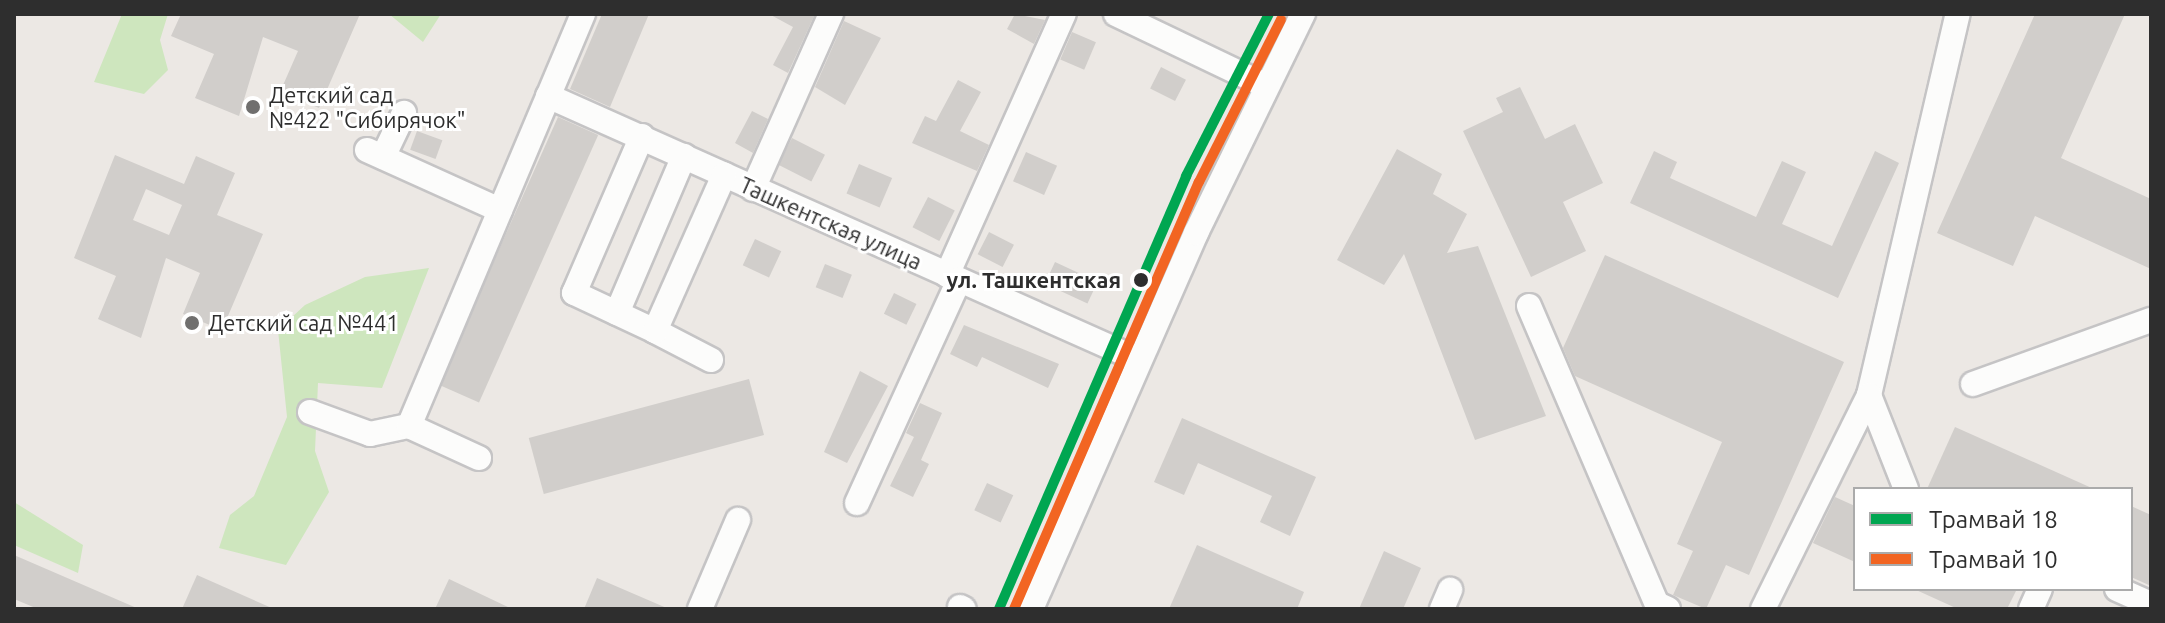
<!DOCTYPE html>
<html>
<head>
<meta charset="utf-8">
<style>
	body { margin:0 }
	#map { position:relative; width:2165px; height:623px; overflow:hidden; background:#ece8e4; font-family:Ubuntu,sans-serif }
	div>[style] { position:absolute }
	.green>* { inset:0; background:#cee6be }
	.building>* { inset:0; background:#d1cecb; transform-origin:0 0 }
	.roads { filter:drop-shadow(2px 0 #c5c4c5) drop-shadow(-2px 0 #c5c4c5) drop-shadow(0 2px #c5c4c5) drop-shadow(0 -2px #c5c4c5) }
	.minor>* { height:24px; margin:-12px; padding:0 12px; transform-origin:12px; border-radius:12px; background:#fcfcfb }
	.tram-1>* { height:10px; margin:-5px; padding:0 5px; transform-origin:5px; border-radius:5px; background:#00a651 }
	.tram-2>* { height:10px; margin:-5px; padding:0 5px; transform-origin:5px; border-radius:5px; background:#f26522 }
	.dots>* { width:22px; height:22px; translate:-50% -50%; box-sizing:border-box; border:4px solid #fff; border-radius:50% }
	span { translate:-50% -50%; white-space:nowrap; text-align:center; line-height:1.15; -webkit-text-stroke:6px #fff; paint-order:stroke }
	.poi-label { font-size:22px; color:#2e2e2e }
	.left { translate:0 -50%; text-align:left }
	.street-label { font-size:22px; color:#2e2e2e }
	.stop-label { font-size:22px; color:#2e2e2e; font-weight:700 }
	.right { translate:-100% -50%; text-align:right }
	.frame { position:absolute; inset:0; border:16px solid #2e2e2e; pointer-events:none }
	.legend { position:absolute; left:1853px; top:487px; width:280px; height:104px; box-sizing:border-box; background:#fff; border:2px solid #ababab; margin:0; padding:10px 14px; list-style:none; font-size:24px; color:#2e2e2e }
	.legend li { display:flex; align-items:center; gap:16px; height:40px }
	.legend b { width:40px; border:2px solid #ababab }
</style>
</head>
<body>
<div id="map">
	<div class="green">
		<i style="clip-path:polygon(122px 14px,168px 14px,160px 40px,168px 70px,144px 94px,94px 82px)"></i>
		<i style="clip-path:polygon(389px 14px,441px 14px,423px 42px)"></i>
		<i style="clip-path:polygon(429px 268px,382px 388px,318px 383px,315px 451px,329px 492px,286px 565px,219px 548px,230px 515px,254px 496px,287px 417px,278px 330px,305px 305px,365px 277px)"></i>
		<i style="clip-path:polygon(14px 502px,83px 545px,78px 573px,14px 545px)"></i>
	</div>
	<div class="building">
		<i style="clip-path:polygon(181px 14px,360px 14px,319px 108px,280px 92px,298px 51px,263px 37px,239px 116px,195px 98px,214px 54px,171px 36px)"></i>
		<i style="clip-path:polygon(602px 14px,649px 14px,610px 107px,570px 89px)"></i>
		<i style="clip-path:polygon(769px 14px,815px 14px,788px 73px,773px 65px,793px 27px)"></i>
		<i style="clip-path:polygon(1015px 14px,1045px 20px,1034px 44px,1007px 29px)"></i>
		<i style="clip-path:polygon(2035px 14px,2125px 14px,2061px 158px,2151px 199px,2151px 269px,2035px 216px,2013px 266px,1937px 233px)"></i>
		<i style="clip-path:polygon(844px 21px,881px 38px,845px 105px,815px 87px)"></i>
		<i style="left:1072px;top:32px;width:26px;height:30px;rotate:23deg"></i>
		<i style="left:1161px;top:67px;width:28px;height:24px;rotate:27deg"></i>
		<i style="clip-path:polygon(958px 80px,981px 92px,960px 131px,989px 145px,977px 171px,912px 143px,925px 116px,936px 121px)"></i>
		<i style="clip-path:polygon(1520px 87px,1545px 139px,1575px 124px,1603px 183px,1563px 202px,1586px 251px,1531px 277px,1463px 131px,1503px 112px,1496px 98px)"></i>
		<i style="clip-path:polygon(752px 111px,768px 119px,753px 153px,735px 143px)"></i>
		<i style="left:558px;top:117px;width:44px;height:293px;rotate:24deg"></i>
		<i style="left:417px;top:131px;width:27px;height:20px;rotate:20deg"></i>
		<i style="left:792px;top:138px;width:37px;height:30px;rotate:27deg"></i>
		<i style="clip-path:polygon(1397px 149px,1442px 174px,1433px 194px,1467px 214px,1447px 253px,1478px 246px,1546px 416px,1475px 440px,1404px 254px,1384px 285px,1337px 260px)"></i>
		<i style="clip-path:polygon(1654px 151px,1677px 162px,1670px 178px,1756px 217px,1782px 161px,1806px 172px,1782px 224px,1832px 246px,1875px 151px,1899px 163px,1838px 298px,1630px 203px)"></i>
		<i style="left:1026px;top:152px;width:34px;height:32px;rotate:24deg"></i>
		<i style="clip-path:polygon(evenodd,115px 155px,184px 184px,196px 156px,235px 173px,217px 215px,263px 234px,222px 330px,183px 314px,200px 273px,166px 258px,141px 338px,98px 319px,116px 276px,74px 258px,115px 155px,146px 189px,182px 205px,169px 235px,133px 220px,146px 189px)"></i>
		<i style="left:859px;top:164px;width:36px;height:32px;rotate:23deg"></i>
		<i style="left:928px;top:197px;width:30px;height:34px;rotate:27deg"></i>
		<i style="left:989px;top:232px;width:28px;height:25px;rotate:27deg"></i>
		<i style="left:755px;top:239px;width:29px;height:29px;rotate:25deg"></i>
		<i style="clip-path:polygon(1605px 255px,1844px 362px,1749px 575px,1726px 565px,1706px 609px,1673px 595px,1693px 551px,1677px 544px,1722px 442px,1575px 376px,1563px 348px)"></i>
		<i style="left:1055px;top:262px;width:47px;height:24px;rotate:25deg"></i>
		<i style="left:825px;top:264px;width:29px;height:25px;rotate:22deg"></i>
		<i style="left:894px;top:293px;width:25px;height:23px;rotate:26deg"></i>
		<i style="clip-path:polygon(964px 325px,1059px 364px,1048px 388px,982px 357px,977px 367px,950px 354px)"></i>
		<i style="clip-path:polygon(860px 371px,888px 386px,847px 463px,824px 452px)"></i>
		<i style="left:749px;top:379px;width:58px;height:228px;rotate:75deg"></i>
		<i style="clip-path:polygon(920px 403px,942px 413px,921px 460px,929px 464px,913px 497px,890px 486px,914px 437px,906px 433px)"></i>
		<i style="clip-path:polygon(1182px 418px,1316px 477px,1290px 536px,1260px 522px,1272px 496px,1198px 463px,1184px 495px,1154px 482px)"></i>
		<i style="clip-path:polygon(1955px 427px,2094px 489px,1927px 489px)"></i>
		<i style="left:987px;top:483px;width:29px;height:30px;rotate:25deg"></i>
		<i style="clip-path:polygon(1835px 497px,1855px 506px,1855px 562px,1813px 543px)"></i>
		<i style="clip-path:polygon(2131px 506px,2151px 515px,2151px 586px,2131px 577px)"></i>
		<i style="clip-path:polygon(1197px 545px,1304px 592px,1297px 609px,1169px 609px)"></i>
		<i style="clip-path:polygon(1384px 551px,1421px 568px,1403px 609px,1359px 609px)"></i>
		<i style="clip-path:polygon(14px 555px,139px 609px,38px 609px,14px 599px)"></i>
		<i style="clip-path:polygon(197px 575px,274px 609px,182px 609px)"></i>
		<i style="clip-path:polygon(597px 578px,669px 609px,584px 609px)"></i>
		<i style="clip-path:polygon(449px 579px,512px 609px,435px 609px)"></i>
		<i style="clip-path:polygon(1914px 589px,2017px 589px,2007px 609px,1958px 609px)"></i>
	</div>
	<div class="roads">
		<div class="minor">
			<i style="left:1116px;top:14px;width:166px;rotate:25.6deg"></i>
			<i style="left:548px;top:96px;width:647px;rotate:24.07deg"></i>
			<i style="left:642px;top:136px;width:171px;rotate:113.4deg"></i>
			<i style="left:574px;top:293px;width:89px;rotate:25.1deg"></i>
			<i style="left:367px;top:150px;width:146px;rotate:24.3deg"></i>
			<i style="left:383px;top:157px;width:49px;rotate:-64.5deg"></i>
			<i style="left:753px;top:189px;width:192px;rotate:-66deg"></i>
			<i style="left:947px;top:275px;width:286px;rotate:-65.9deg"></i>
			<i style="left:1529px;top:306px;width:324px;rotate:66.8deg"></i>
			<i style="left:1657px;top:604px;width:12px;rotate:24deg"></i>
			<i style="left:617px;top:313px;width:171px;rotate:-66.9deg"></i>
			<i style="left:711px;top:360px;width:63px;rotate:-152.6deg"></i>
			<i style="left:655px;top:331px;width:171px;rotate:-66.1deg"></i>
			<i style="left:1973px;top:384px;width:189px;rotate:-19.8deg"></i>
			<i style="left:310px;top:412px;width:64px;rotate:20.1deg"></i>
			<i style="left:370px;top:434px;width:40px;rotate:-12deg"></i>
			<i style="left:409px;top:426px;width:77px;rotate:24.6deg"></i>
			<i style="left:409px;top:426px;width:447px;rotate:-67.1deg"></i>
			<i style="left:1906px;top:489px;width:101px;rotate:-111.5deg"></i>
			<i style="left:1869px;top:395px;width:391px;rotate:-76.9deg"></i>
			<i style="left:857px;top:503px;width:245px;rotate:-65.4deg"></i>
			<i style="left:2117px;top:589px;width:37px;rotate:24deg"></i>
			<i style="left:960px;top:607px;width:4px;rotate:27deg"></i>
			<i style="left:700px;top:609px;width:97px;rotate:-66.9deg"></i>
			<i style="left:1031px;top:609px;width:411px;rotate:-66.3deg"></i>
			<i style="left:1196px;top:233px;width:244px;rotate:-64deg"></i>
			<i style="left:1442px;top:609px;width:21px;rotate:-67deg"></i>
			<i style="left:1763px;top:609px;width:239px;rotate:-63.6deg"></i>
			<i style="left:2031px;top:609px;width:22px;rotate:-66deg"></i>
		</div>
	</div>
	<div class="tram-1">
		<i style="left:999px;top:609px;width:472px;rotate:-66.6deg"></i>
		<i style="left:1186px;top:176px;width:182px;rotate:-62.9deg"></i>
	</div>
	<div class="tram-2">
		<i style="left:1014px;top:609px;width:465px;rotate:-66.6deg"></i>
		<i style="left:1199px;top:182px;width:182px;rotate:-63.2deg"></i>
	</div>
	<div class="dots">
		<i style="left:253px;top:107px;background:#706f6e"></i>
		<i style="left:1141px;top:280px;background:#2e2e2e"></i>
		<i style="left:192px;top:323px;background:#706f6e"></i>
	</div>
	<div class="poi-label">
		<span class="left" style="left:269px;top:107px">Детский сад<br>№422 "Сибирячок"</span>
		<span class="left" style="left:208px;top:323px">Детский сад №441</span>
	</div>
	<div class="street-label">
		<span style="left:831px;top:223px;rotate:24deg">Ташкентская улица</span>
	</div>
	<div class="stop-label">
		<span class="right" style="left:1121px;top:280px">ул. Ташкентская</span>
	</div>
	<div class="frame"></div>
	<ul class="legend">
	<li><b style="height:10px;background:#00a651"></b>Трамвай 18</li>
	<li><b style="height:10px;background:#f26522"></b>Трамвай 10</li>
	</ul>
</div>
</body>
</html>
